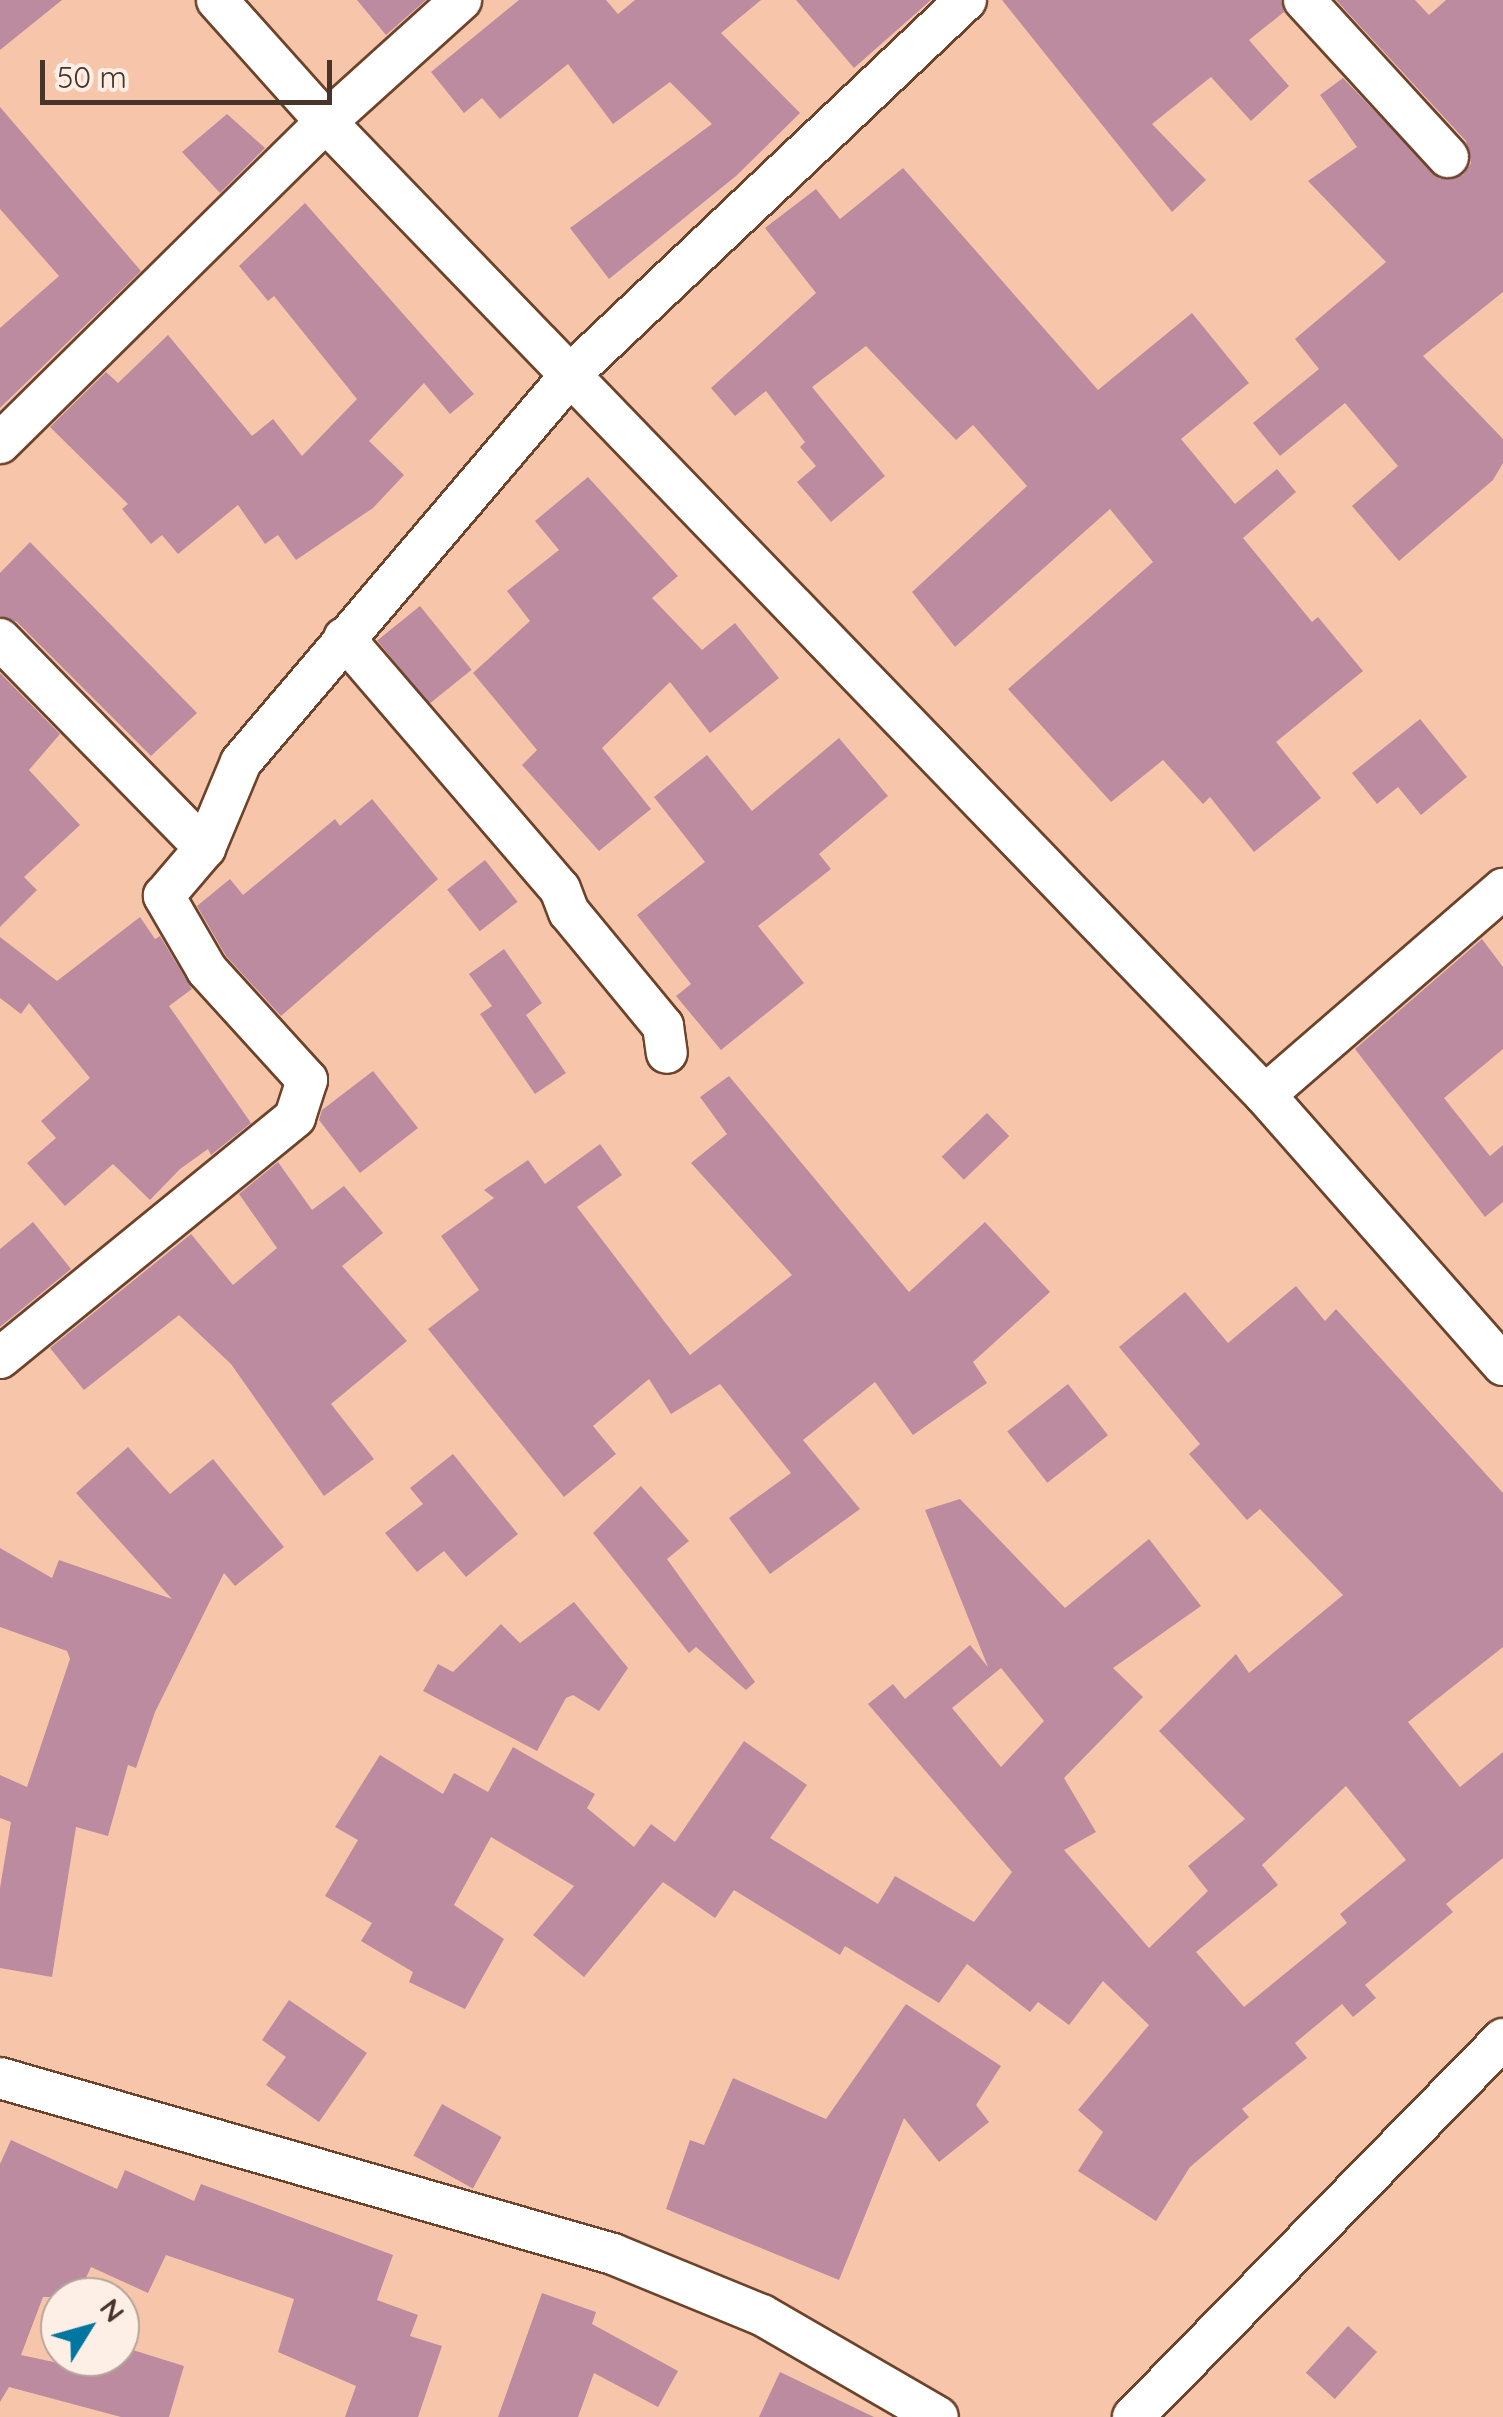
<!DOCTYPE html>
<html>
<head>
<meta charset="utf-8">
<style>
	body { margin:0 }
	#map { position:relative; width:1503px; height:2417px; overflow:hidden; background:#f7c6aa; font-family:Quicksand,sans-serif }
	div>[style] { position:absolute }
	.building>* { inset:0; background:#bd8ba0; transform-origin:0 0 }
	.roads { filter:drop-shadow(2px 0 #6c432b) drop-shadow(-2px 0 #6c432b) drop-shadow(0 2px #6c432b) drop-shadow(0 -2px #6c432b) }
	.street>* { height:40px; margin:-20px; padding:0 20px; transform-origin:20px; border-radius:20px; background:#fff }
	span { translate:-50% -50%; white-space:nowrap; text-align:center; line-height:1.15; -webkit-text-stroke:9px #feefe6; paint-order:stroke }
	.north { position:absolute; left:40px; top:2277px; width:100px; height:100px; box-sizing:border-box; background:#feefe6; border:2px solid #b5a49a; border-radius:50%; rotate:53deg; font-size:28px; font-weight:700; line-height:40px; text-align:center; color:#483429 }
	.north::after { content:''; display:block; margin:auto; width:35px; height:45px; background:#0076a0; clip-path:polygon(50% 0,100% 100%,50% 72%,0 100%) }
	.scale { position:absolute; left:40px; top:60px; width:292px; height:45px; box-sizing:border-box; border:5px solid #483429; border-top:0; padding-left:12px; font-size:30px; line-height:35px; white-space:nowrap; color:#483429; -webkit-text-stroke:8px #feefe6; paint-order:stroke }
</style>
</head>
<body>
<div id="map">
	<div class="building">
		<i style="clip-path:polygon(0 0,62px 0,0 50px)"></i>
		<i style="clip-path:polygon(357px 0,426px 0,386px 35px)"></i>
		<i style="clip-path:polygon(519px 0,606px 0,618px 14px,635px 0,761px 0,721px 33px,800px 113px,736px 176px,609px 279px,570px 228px,712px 124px,670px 82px,613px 124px,568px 64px,500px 119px,482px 98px,464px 113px,431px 72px)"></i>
		<i style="clip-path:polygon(796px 0,931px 0,854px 68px)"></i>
		<i style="clip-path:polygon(1002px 0,1281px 0,1284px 12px,1249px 40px,1289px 86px,1251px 121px,1211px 77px,1152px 124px,1206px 180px,1172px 212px)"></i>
		<i style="clip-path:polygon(1336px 0,1415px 0,1429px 15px,1446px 0,1503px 0,1503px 292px,1423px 356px,1503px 439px,1503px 463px,1493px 480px,1399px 561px,1352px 506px,1398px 466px,1345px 403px,1280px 456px,1253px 423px,1319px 369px,1295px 339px,1386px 262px,1308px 181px,1357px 147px,1320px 95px,1343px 78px,1440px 179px,1463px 175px,1471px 163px,1466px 141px)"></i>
		<i style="clip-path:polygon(0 107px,141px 271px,0 408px,0 328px,59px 276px,0 209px)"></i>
		<i style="clip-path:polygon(227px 114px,265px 148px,220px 193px,182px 152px)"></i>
		<i style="clip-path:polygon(903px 168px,1098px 390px,1192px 313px,1249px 383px,1181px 439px,1235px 504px,1277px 469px,1296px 492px,1243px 538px,1312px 622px,1318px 617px,1363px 671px,1276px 742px,1321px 798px,1254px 852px,1210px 797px,1203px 804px,1163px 760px,1111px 802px,1008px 689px,1153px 562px,1110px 509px,955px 647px,912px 592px,1027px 486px,973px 425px,956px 440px,866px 346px,812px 387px,885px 476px,831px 522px,797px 482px,816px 466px,800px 447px,805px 442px,766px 391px,735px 416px,711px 388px,816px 293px,765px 228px,816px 189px,840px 219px)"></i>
		<i style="clip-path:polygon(305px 203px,474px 394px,450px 414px,424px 383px,369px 441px,404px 475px,373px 508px,296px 560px,278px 535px,265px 544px,238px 505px,178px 554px,162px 535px,151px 544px,122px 509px,128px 504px,50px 427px,106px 372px,118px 383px,168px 335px,252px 436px,273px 419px,302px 456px,357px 399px,274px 296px,268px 301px,239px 266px)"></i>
		<i style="clip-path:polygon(588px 477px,678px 576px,652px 598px,702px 650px,735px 623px,779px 678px,710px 733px,670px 682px,602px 748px,651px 809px,599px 851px,522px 765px,537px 750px,473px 673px,530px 621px,507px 591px,559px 550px,535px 521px)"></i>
		<i style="clip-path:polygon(30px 542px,197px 713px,151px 756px,17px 622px,0 616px,0 573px)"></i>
		<i style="left:420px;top:606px;width:82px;height:55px;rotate:51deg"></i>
		<i style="clip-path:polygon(0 673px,60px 734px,29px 770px,80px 825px,24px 877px,37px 890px,0 927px)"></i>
		<i style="clip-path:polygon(1420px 719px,1467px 777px,1421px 815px,1398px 787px,1377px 804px,1352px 773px)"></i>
		<i style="clip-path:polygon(839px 738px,888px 796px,819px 854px,831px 869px,758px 926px,804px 983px,721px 1050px,676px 996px,691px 984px,637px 915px,705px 862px,654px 797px,707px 755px,752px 811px)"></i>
		<i style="clip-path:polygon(372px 799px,438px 879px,281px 1016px,226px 956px,197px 906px,230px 879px,243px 895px,335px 819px,340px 826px)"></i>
		<i style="left:485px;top:860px;width:53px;height:48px;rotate:52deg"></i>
		<i style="clip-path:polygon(140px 917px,155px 939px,160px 936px,192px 989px,169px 1006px,251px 1123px,211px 1155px,208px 1149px,180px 1169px,150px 1200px,113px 1164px,65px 1206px,27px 1163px,56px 1138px,41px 1121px,90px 1078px,29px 1003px,21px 1014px,0 998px,0 937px,57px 981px)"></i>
		<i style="clip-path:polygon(1482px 939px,1503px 967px,1503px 1049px,1444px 1098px,1490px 1156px,1503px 1145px,1503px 1202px,1485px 1217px,1355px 1049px)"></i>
		<i style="clip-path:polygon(504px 949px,542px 1003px,526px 1015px,566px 1073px,535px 1094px,480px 1014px,492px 1006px,469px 974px)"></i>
		<i style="clip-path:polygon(373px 1071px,418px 1128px,360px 1173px,319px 1120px,322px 1110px)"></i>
		<i style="clip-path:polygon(729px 1076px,909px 1292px,985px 1222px,1050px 1292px,973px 1362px,987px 1383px,913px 1435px,875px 1382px,803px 1440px,860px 1509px,770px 1574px,729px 1518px,791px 1473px,720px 1384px,671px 1414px,649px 1379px,593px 1426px,616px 1454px,564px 1497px,428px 1329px,479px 1290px,441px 1236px,494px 1198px,484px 1190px,528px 1160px,545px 1184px,600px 1144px,622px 1175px,577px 1207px,690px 1355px,792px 1275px,691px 1163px,727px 1134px,700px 1097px)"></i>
		<i style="left:987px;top:1113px;width:32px;height:63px;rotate:46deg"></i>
		<i style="clip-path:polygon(278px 1162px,312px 1210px,344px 1186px,383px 1233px,342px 1266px,407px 1341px,331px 1404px,374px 1459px,324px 1496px,231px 1364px,179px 1315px,84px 1390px,50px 1348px,191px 1234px,233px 1285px,277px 1248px,239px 1194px)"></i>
		<i style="clip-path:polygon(33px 1222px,71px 1269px,0 1327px,0 1249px)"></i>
		<i style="clip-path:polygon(evenodd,1296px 1286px,1325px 1321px,1336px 1309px,1503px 1493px,1503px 1647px,1408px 1722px,1460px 1787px,1503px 1752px,1503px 1858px,1446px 1904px,1453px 1912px,1365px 1985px,1376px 1998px,1353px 2017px,1342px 2004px,1295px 2043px,1307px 2058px,1242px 2109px,1249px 2117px,1190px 2167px,1156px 2221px,1078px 2171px,1103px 2132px,1078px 2110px,1149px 2025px,1103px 1981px,1069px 2025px,1038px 2002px,1030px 2012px,967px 1964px,939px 2003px,845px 1946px,840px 1955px,734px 1890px,715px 1918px,663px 1882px,584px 1977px,533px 1935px,574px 1886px,491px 1837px,454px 1905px,504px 1939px,465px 2009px,409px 1982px,413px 1972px,361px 1941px,372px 1923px,325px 1896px,358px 1840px,335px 1827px,380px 1755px,443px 1794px,454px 1773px,488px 1792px,513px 1747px,595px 1794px,587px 1808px,634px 1847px,651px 1824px,675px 1842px,744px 1741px,807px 1785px,770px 1838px,878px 1904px,895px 1876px,974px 1922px,1012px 1872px,868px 1704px,893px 1684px,905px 1699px,970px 1645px,988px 1667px,925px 1510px,960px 1499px,1065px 1608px,1149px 1539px,1201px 1606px,1113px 1668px,1143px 1697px,1064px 1778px,1096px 1832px,1064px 1850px,1149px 1948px,1208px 1891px,1188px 1866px,1245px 1819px,1159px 1731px,1236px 1654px,1249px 1673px,1343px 1595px,1260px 1509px,1247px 1520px,1189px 1454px,1200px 1444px,1119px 1347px,1185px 1292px,1228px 1343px,1296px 1286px,1001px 1668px,1044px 1721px,1001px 1767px,952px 1708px,1001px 1668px,1296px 1286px,1346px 1786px,1406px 1860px,1340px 1914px,1347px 1923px,1244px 2007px,1196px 1952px,1278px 1885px,1262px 1865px,1346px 1786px)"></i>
		<i style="left:1068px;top:1384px;width:65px;height:77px;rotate:52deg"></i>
		<i style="clip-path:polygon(128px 1447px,170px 1494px,213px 1459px,284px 1547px,235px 1586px,224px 1573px,155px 1712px,136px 1768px,128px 1765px,108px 1836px,76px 1827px,52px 1977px,0 1968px,0 1888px,11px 1822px,0 1818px,0 1775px,27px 1787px,70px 1659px,67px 1651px,0 1627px,0 1548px,52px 1578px,59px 1560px,172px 1599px,76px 1493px)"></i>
		<i style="clip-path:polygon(453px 1454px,518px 1534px,466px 1577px,444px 1551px,417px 1572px,385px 1533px,423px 1504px,410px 1488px)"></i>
		<i style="clip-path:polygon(641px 1486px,689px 1541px,667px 1559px,755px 1682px,746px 1690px,696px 1647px,689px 1653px,593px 1533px)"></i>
		<i style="clip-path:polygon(574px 1602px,628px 1668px,599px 1711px,573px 1695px,566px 1698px,537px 1751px,423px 1691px,438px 1664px,453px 1672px,501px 1624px,520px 1643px)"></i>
		<i style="clip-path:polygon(289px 2000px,367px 2053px,319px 2122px,266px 2085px,286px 2057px,262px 2040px)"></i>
		<i style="clip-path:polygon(906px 2004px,1001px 2066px,976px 2105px,989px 2122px,939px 2162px,904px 2118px,839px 2280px,666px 2209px,690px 2140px,704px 2145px,733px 2078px,826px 2119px)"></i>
		<i style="left:442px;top:2104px;width:68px;height:59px;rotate:29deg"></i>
		<i style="clip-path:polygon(11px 2140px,117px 2189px,125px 2170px,194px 2201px,201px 2184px,393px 2255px,377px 2300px,418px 2315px,410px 2336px,442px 2346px,418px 2417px,345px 2417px,356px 2386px,278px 2352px,294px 2299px,166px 2255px,148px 2293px,91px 2267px,77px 2297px,43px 2297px,21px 2355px,96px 2371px,100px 2357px,120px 2357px,120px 2346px,184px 2366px,169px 2417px,121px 2417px,9px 2387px,0 2402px,0 2164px)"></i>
		<i style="clip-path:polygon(542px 2293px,596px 2312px,592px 2324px,678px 2371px,658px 2407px,594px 2373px,578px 2417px,498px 2417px)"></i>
		<i style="left:1348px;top:2326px;width:39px;height:63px;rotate:42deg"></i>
		<i style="clip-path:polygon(780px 2372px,874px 2417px,759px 2417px)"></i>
	</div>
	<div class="roads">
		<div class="street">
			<i style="left:217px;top:0;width:164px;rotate:48.2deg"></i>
			<i style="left:326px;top:122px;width:1352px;rotate:46.02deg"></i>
			<i style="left:1265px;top:1095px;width:360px;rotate:48.6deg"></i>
			<i style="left:1304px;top:0;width:213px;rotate:47.5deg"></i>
			<i style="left:0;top:443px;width:458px;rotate:-44.6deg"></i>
			<i style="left:326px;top:122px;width:182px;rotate:-42.1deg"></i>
			<i style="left:344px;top:638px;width:331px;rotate:49.3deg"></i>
			<i style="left:560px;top:889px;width:25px;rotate:69deg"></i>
			<i style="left:569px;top:912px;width:148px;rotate:50.5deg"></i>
			<i style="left:663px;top:1026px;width:27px;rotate:82deg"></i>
			<i style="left:0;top:639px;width:293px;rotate:45.6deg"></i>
			<i style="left:1265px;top:1095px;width:315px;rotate:-40.9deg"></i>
			<i style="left:0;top:1358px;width:381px;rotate:-39.2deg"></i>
			<i style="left:295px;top:1117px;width:39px;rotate:-72deg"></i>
			<i style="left:307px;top:1080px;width:149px;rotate:-132.3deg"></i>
			<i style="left:207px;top:970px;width:86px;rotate:-120.2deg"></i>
			<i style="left:164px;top:896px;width:63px;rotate:-49.5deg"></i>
			<i style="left:205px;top:848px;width:93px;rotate:-67.3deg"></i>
			<i style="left:241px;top:762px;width:512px;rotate:-49.59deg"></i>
			<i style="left:573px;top:372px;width:541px;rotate:-43.43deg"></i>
			<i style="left:0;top:2078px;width:638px;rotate:16.02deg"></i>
			<i style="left:613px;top:2254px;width:161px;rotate:22.3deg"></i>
			<i style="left:762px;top:2315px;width:203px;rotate:30.1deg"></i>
			<i style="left:1133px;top:2417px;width:529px;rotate:-45.61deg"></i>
		</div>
	</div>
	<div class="north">N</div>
	<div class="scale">50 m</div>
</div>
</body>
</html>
